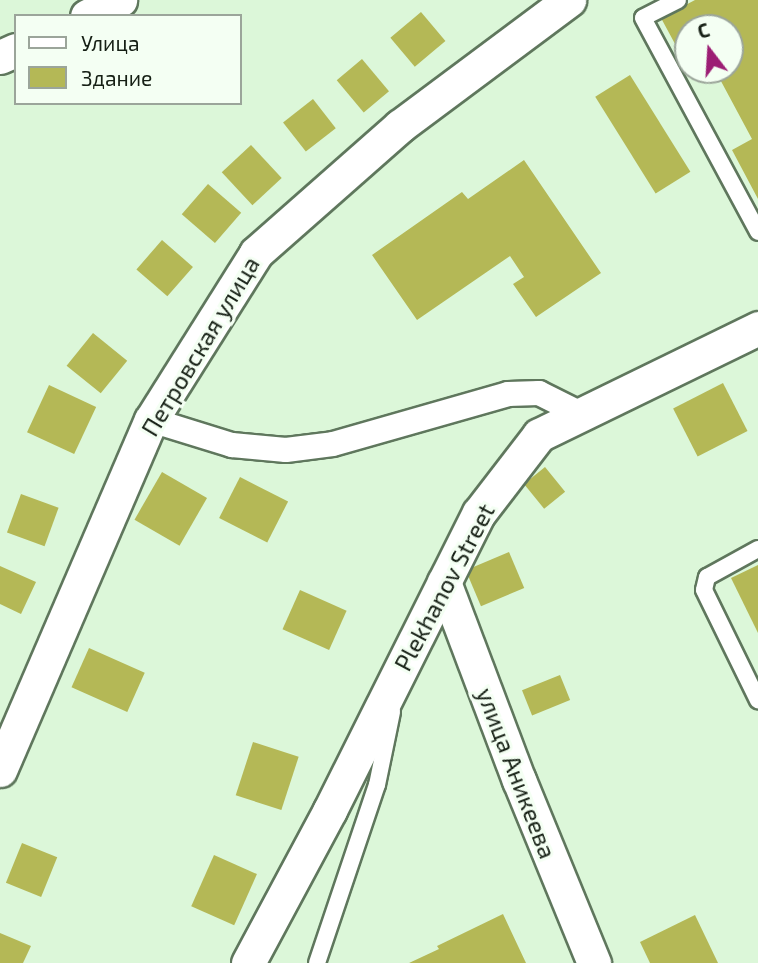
<!DOCTYPE html>
<html>
<head>
<meta charset="utf-8">
<style>
	body { margin:0 }
	#map { position:relative; width:758px; height:963px; overflow:hidden; background:#dcf7d9; font-family:"Exo 2",sans-serif }
	div>[style] { position:absolute }
	.building>* { inset:0; background:#b4b856; transform-origin:0 0 }
	.roads { filter:drop-shadow(2px 0 #5f775d) drop-shadow(-2px 0 #5f775d) drop-shadow(0 2px #5f775d) drop-shadow(0 -2px #5f775d) }
	.service>* { height:16px; margin:-8px; padding:0 8px; transform-origin:8px; border-radius:8px; background:#fff }
	.pedestrian>* { height:24px; margin:-12px; padding:0 12px; transform-origin:12px; border-radius:12px; background:#fff }
	.minor>* { height:33px; margin:-16.5px; padding:0 16.5px; transform-origin:16.5px; border-radius:16.5px; background:#fff }
	span { translate:-50% -50%; white-space:nowrap; text-align:center; line-height:1.15; -webkit-text-stroke:6px #f4fff3; paint-order:stroke }
	.street-label { font-size:24px; color:#151f14 }
	.legend { position:absolute; left:14px; top:14px; width:228px; height:91px; box-sizing:border-box; background:#f4fff3; border:2px solid #9ba59a; margin:0; padding:9px 12px; list-style:none; font-size:21px; color:#151f14 }
	.legend li { display:flex; align-items:center; gap:14px; height:35px }
	.legend b { width:35px; border:2px solid #9ba59a }
	.north { position:absolute; left:674px; top:14px; width:70px; height:70px; box-sizing:border-box; background:#f4fff3; border:2px solid #9ba59a; border-radius:50%; rotate:343deg; font-size:19px; font-weight:700; line-height:28px; text-align:center; color:#151f14 }
	.north::after { content:''; display:block; margin:auto; width:24px; height:32px; background:#9c1e74; clip-path:polygon(50% 0,100% 100%,50% 72%,0 100%) }
</style>
</head>
<body>
<div id="map">
	<div class="building">
		<i style="clip-path:polygon(695px 0,758px 0,758px 199px,732px 150px,752px 139px,715px 70px,730px 70px,730px 28px,688px 28px,688px 68px,661px 18px)"></i>
		<i style="left:421px;top:12px;width:38px;height:40px;rotate:50deg"></i>
		<i style="left:362px;top:59px;width:42px;height:33px;rotate:50deg"></i>
		<i style="left:630px;top:75px;width:114px;height:41px;rotate:58deg"></i>
		<i style="left:313px;top:99px;width:37px;height:38px;rotate:52deg"></i>
		<i style="left:251px;top:145px;width:45px;height:40px;rotate:47deg"></i>
		<i style="clip-path:polygon(524px 160px,601px 273px,536px 317px,513px 284px,524px 277px,510px 256px,417px 320px,372px 255px,462px 192px,468px 199px)"></i>
		<i style="left:208px;top:184px;width:44px;height:40px;rotate:41deg"></i>
		<i style="left:162px;top:240px;width:41px;height:39px;rotate:41deg"></i>
		<i style="left:93px;top:333px;width:44px;height:42px;rotate:39deg"></i>
		<i style="left:723px;top:383px;width:54px;height:56px;rotate:63deg"></i>
		<i style="left:49px;top:385px;width:52px;height:52px;rotate:25deg"></i>
		<i style="left:545px;top:467px;width:32px;height:27px;rotate:51deg"></i>
		<i style="left:162px;top:472px;width:52px;height:55px;rotate:30deg"></i>
		<i style="left:240px;top:477px;width:54px;height:46px;rotate:27deg"></i>
		<i style="left:21px;top:494px;width:40px;height:41px;rotate:20deg"></i>
		<i style="left:509px;top:552px;width:39px;height:47px;rotate:67deg"></i>
		<i style="clip-path:polygon(758px 565px,758px 633px,731px 578px)"></i>
		<i style="clip-path:polygon(0 566px,36px 582px,21px 614px,0 604px)"></i>
		<i style="left:300px;top:590px;width:51px;height:43px;rotate:24deg"></i>
		<i style="left:89px;top:648px;width:61px;height:43px;rotate:24deg"></i>
		<i style="left:560px;top:675px;width:27px;height:41px;rotate:68deg"></i>
		<i style="left:253px;top:742px;width:48px;height:56px;rotate:18deg"></i>
		<i style="left:22px;top:843px;width:38px;height:43px;rotate:22deg"></i>
		<i style="left:214px;top:855px;width:47px;height:56px;rotate:24deg"></i>
		<i style="clip-path:polygon(503px 914px,526px 963px,409px 963px,439px 949px,437px 946px)"></i>
		<i style="clip-path:polygon(695px 915px,718px 963px,650px 963px,640px 942px)"></i>
		<i style="clip-path:polygon(0 933px,31px 946px,23px 963px,0 963px)"></i>
	</div>
	<div class="roads">
		<div class="service">
			<i style="left:678px;top:0;width:39px;rotate:153deg"></i>
			<i style="left:643px;top:18px;width:243px;rotate:61.7deg"></i>
			<i style="left:758px;top:549px;width:58px;rotate:151.2deg"></i>
			<i style="left:707px;top:577px;width:13px;rotate:103deg"></i>
			<i style="left:704px;top:590px;width:123px;rotate:63.9deg"></i>
			<i style="left:317px;top:963px;width:188px;rotate:-71.4deg"></i>
			<i style="left:377px;top:785px;width:75px;rotate:-78.4deg"></i>
		</div>
		<div class="pedestrian">
			<i style="left:151px;top:420px;width:85px;rotate:17.2deg"></i>
			<i style="left:232px;top:445px;width:54px;rotate:5.3deg"></i>
			<i style="left:286px;top:450px;width:47px;rotate:-7.3deg"></i>
			<i style="left:333px;top:444px;width:182px;rotate:-15.9deg"></i>
			<i style="left:508px;top:394px;width:31px;rotate:-2deg"></i>
			<i style="left:539px;top:393px;width:47px;rotate:26.6deg"></i>
		</div>
		<div class="minor">
			<i style="left:87px;top:16px;width:37px;rotate:-26deg"></i>
			<i style="left:0;top:57px;width:17px;rotate:-24deg"></i>
			<i style="left:444px;top:582px;width:212px;rotate:69.3deg"></i>
			<i style="left:519px;top:780px;width:198px;rotate:67.7deg"></i>
			<i style="left:0;top:770px;width:381px;rotate:-66.7deg"></i>
			<i style="left:151px;top:420px;width:197px;rotate:-57.8deg"></i>
			<i style="left:256px;top:253px;width:192px;rotate:-41.4deg"></i>
			<i style="left:400px;top:126px;width:211px;rotate:-36.7deg"></i>
			<i style="left:248px;top:963px;width:174px;rotate:-61.8deg"></i>
			<i style="left:330px;top:810px;width:332px;rotate:-63.4deg"></i>
			<i style="left:479px;top:513px;width:98px;rotate:-52.4deg"></i>
			<i style="left:539px;top:435px;width:244px;rotate:-26deg"></i>
		</div>
	</div>
	<div class="street-label">
		<span style="left:200px;top:346px;rotate:-59deg">Петровская улица</span>
		<span style="left:444px;top:587px;rotate:-62deg">Plekhanov Street</span>
		<span style="left:517px;top:773px;rotate:69deg">улица Аникеева</span>
	</div>
	<ul class="legend">
	<li><b style="height:9px;background:#fff"></b>Улица</li>
	<li><b style="height:19px;background:#b4b856"></b>Здание</li>
	</ul>
	<div class="north">С</div>
</div>
</body>
</html>
